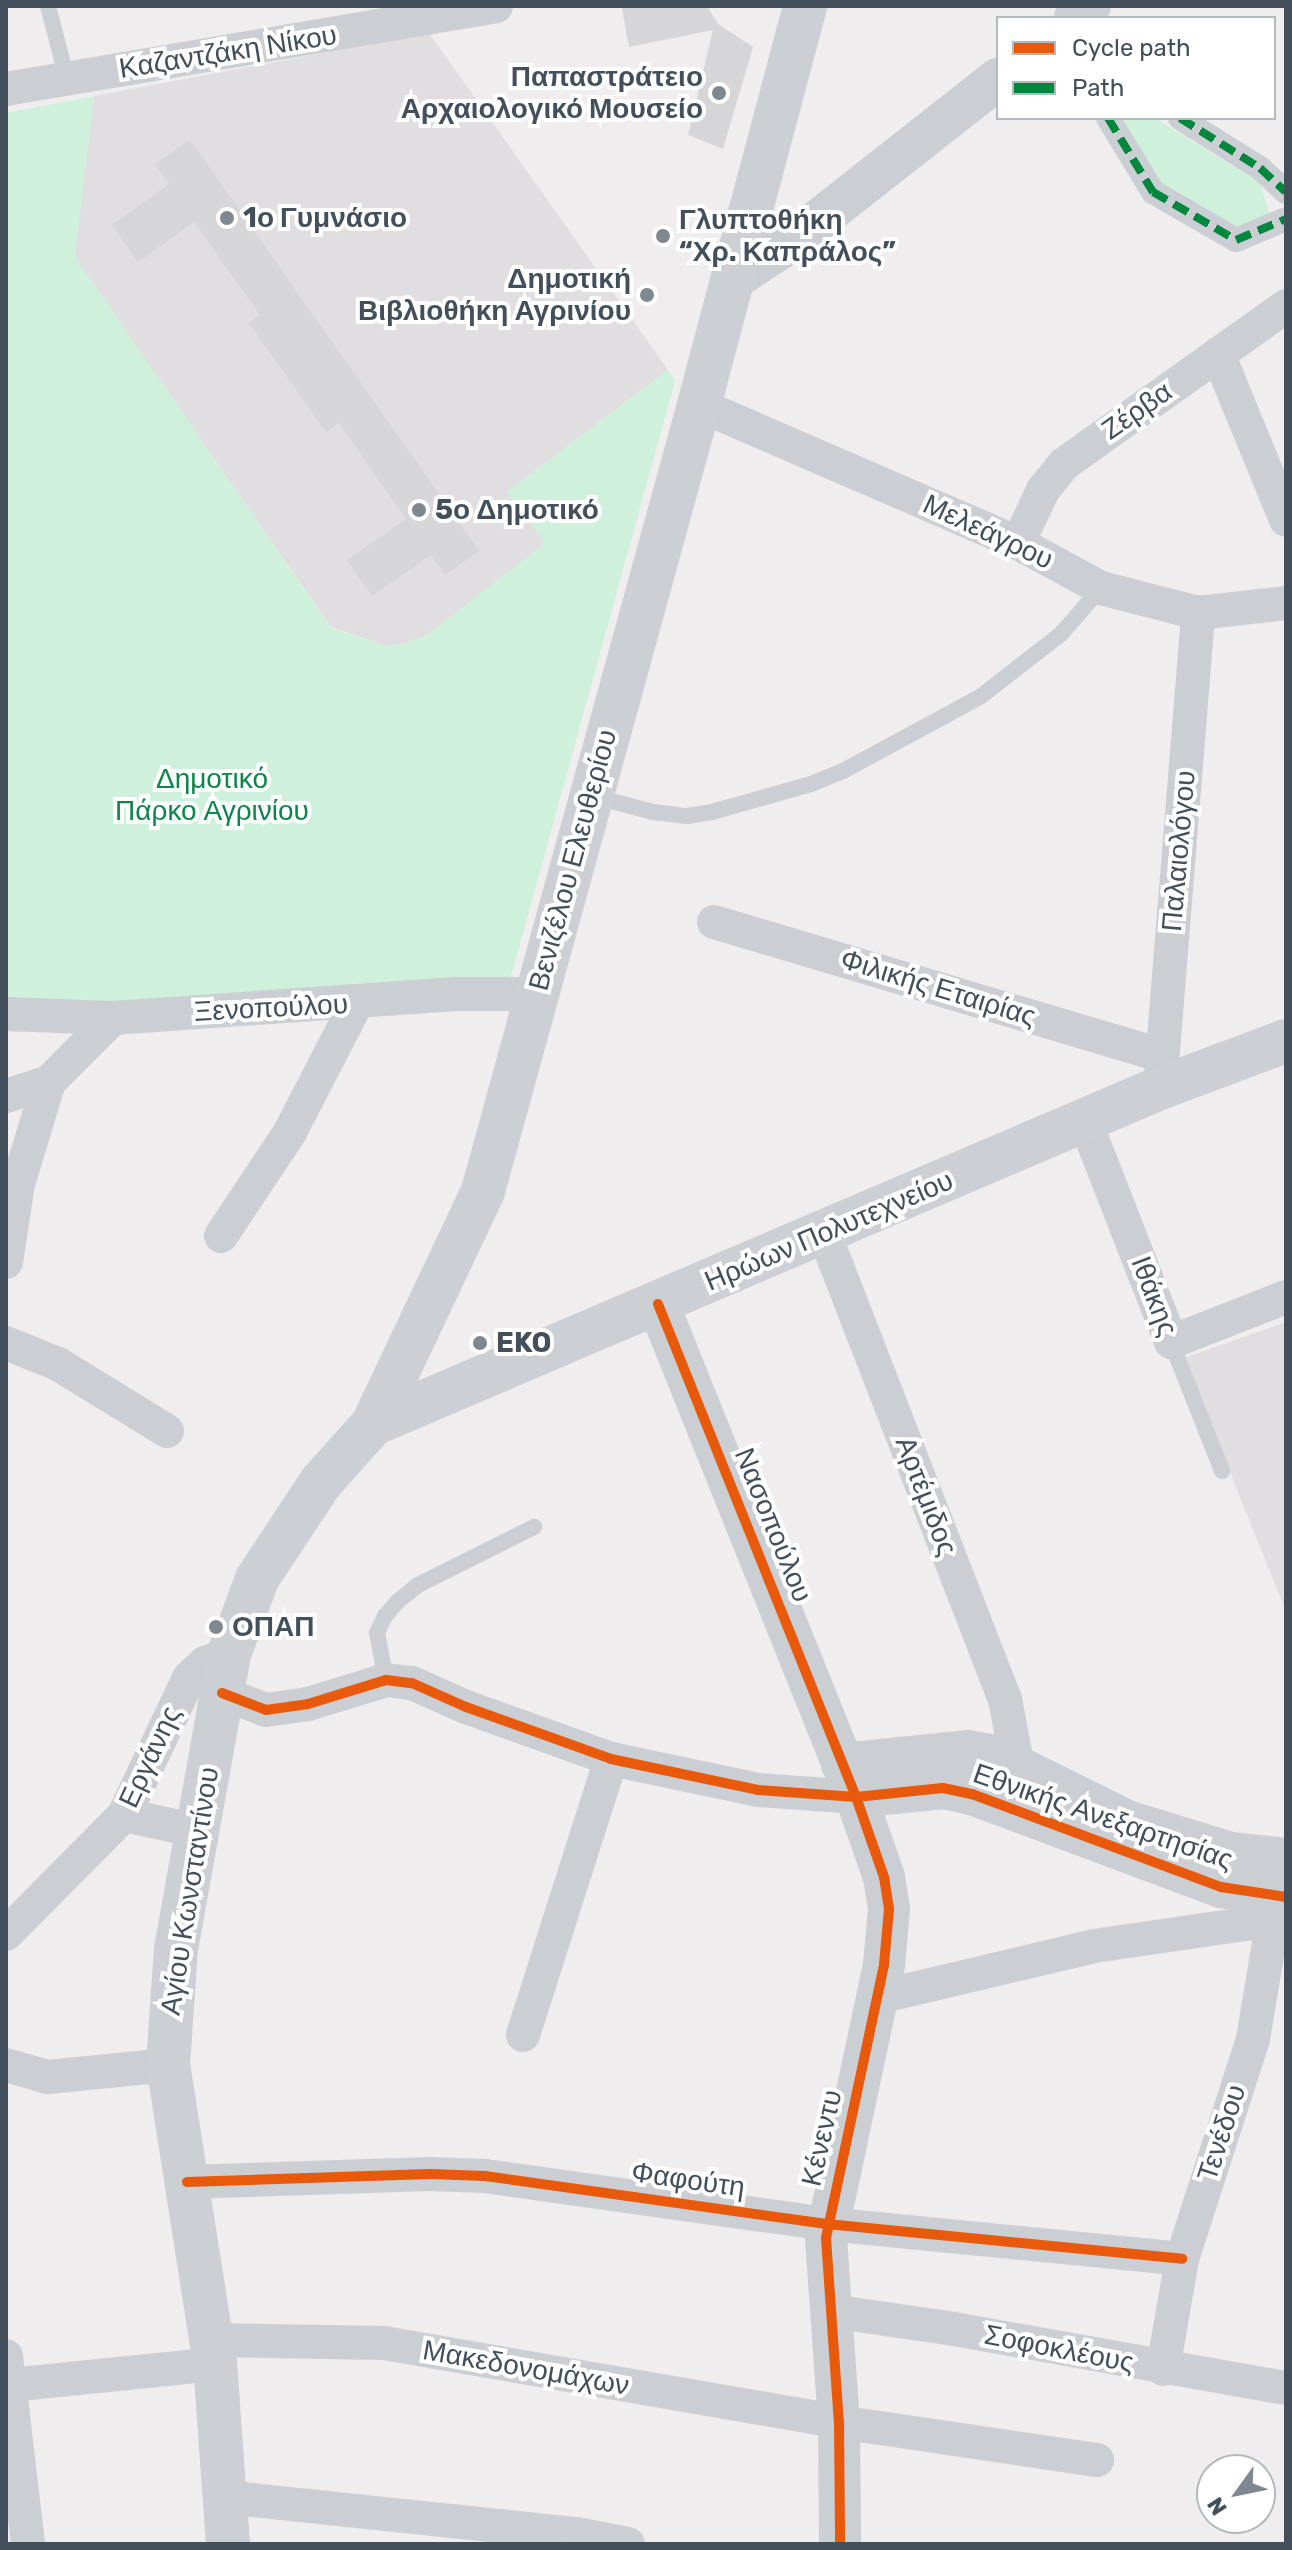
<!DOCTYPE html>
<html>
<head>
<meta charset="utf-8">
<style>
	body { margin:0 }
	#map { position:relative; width:1292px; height:2550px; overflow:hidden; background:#efeded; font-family:Rubik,sans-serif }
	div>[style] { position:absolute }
	.education>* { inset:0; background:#e0dee0 }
	.green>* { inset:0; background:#cff1dc }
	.building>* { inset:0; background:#d6d5d7 }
	.service>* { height:16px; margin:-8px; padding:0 8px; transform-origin:8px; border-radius:8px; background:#cbced2 }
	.pedestrian>* { height:24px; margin:-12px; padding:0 12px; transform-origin:12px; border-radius:12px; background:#cbced2 }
	.minor>* { height:34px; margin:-17px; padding:0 17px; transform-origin:17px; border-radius:17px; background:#cbced2 }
	.tertiary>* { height:42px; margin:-21px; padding:0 21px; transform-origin:21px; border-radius:21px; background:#cbced2 }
	.secondary>* { height:44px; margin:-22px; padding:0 22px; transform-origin:22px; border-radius:22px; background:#cccfd3 }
	.quiet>* { height:8px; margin-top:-4px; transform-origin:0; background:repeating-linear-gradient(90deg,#00873e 0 16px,transparent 0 24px) }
	.cycleway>* { height:10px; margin:-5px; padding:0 5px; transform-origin:5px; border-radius:5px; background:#e8590c }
	.dots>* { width:22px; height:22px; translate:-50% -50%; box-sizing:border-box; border:4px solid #fff; border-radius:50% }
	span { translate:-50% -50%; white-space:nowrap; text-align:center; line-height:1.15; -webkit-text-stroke:8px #fff; paint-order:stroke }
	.street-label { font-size:28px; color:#43505c }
	.poi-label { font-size:28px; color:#43505c; font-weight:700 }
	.right { translate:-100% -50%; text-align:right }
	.left { translate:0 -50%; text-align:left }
	.park-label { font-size:28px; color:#0c864a }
	.frame { position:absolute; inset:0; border:8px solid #43505c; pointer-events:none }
	.legend { position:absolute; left:996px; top:16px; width:280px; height:104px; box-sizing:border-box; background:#fff; border:2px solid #b4b9be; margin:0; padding:10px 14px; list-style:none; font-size:24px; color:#43505c }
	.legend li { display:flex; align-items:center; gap:16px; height:40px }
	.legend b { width:40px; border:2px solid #b4b9be }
	.north { position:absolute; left:1196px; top:2454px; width:80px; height:80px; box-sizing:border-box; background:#fff; border:2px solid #b4b9be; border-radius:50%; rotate:237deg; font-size:22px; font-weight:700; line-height:32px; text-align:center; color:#43505c }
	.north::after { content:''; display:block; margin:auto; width:28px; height:36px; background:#7f878f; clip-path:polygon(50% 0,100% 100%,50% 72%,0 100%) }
</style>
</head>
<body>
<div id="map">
	<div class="education">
		<i style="clip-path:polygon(429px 33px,668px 370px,507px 492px,546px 543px,427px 635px,404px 644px,386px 646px,331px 627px,74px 257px,94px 96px)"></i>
		<i style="clip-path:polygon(1286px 1322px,1286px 1611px,1184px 1358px)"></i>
	</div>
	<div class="green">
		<i style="clip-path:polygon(94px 96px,75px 257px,331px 628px,386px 646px,404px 644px,427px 635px,545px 543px,507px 492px,668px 370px,675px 381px,512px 973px,503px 989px,109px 1003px,6px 999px,6px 113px)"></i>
		<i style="clip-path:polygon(1121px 118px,1155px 118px,1259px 182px,1270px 214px,1234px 228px,1161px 186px)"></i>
	</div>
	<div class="building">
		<i style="clip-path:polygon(635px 6px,707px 6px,718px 24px,753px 47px,723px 149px,688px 135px,713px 30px,629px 47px,622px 8px)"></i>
		<i style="clip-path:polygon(190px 140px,479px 551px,445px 575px,431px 555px,372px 596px,347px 560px,406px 519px,339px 423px,326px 432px,249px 323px,260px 315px,194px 222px,138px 262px,112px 225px,169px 184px,155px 164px)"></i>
	</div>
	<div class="service">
		<i style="left:48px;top:6px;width:75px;rotate:75.4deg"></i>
		<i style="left:593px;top:796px;width:62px;rotate:14.9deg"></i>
		<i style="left:653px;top:812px;width:34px;rotate:7deg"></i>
		<i style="left:687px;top:816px;width:25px;rotate:-9deg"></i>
		<i style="left:712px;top:812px;width:103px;rotate:-15.8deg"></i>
		<i style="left:811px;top:784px;width:35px;rotate:-22deg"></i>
		<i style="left:843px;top:771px;width:156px;rotate:-28.4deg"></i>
		<i style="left:980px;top:697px;width:103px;rotate:-37.9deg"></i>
		<i style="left:1061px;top:634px;width:61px;rotate:-49deg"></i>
		<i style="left:1171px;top:1342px;width:139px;rotate:68.4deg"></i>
		<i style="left:386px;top:1680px;width:48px;rotate:-100.8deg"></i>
		<i style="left:377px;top:1633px;width:19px;rotate:-65deg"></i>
		<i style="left:385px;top:1616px;width:18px;rotate:-49deg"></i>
		<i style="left:397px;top:1602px;width:27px;rotate:-39deg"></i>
		<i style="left:418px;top:1585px;width:130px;rotate:-26.6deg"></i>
	</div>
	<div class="pedestrian">
		<i style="left:1108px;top:118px;width:87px;rotate:58.7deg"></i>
		<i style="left:1153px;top:192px;width:96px;rotate:30deg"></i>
		<i style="left:1236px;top:240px;width:54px;rotate:-22.8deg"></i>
		<i style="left:1180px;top:118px;width:94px;rotate:32deg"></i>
		<i style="left:1260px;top:168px;width:35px;rotate:43deg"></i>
	</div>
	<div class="minor">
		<i style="left:6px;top:89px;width:497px;rotate:-9.6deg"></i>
		<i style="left:1218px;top:354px;width:179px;rotate:67.7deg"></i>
		<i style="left:699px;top:405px;width:348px;rotate:23.4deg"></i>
		<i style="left:1018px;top:543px;width:94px;rotate:28.5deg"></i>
		<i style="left:1101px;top:588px;width:100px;rotate:14.5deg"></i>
		<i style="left:1198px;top:613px;width:89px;rotate:-6.5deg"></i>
		<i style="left:1018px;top:543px;width:59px;rotate:-64.7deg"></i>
		<i style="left:1043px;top:490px;width:33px;rotate:-51deg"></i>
		<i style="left:1064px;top:464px;width:272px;rotate:-35.4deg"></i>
		<i style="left:714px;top:922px;width:466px;rotate:16.6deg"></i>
		<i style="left:6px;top:1014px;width:107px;rotate:2.1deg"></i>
		<i style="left:113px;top:1018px;width:344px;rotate:-4deg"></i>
		<i style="left:456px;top:994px;width:80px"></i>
		<i style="left:1160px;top:1088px;width:477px;rotate:-85.4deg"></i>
		<i style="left:6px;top:1096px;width:45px;rotate:-18deg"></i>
		<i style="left:49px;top:1082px;width:91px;rotate:-45deg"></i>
		<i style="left:1085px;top:1121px;width:237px;rotate:68.7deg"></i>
		<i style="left:1171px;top:1342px;width:123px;rotate:-21.4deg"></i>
		<i style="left:824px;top:1233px;width:500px;rotate:68.8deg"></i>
		<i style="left:1005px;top:1699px;width:65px;rotate:79.4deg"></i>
		<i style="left:221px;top:1236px;width:125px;rotate:-56.4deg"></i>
		<i style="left:290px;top:1132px;width:144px;rotate:-62.7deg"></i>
		<i style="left:6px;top:1262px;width:79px;rotate:-81.3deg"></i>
		<i style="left:18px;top:1184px;width:107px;rotate:-73.1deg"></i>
		<i style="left:6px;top:1343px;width:56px;rotate:22deg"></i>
		<i style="left:58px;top:1364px;width:128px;rotate:31.6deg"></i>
		<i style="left:222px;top:1693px;width:47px;rotate:21.1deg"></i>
		<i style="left:266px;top:1710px;width:42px;rotate:-8.1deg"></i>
		<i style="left:308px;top:1704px;width:82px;rotate:-17.1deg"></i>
		<i style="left:386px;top:1680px;width:26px;rotate:7deg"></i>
		<i style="left:412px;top:1683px;width:59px;rotate:24deg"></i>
		<i style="left:466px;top:1707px;width:154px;rotate:19.7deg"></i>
		<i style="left:611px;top:1759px;width:150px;rotate:11.9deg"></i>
		<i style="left:758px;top:1790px;width:98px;rotate:4.1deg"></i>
		<i style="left:124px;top:1815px;width:76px;rotate:12.2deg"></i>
		<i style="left:6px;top:1934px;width:168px;rotate:-45.2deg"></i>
		<i style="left:124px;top:1815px;width:152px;rotate:-64.6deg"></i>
		<i style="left:189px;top:1678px;width:22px;rotate:-43deg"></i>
		<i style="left:205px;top:1663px;width:26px;rotate:-21deg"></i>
		<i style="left:879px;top:1997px;width:221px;rotate:-13.3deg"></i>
		<i style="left:1094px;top:1946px;width:181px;rotate:-8.3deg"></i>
		<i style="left:523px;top:2035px;width:290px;rotate:-72.3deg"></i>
		<i style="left:6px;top:2065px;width:44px;rotate:15.9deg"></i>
		<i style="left:48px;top:2077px;width:121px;rotate:-5.7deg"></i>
		<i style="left:187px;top:2182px;width:243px;rotate:-1.9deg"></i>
		<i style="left:430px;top:2174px;width:55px;rotate:2.1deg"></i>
		<i style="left:485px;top:2176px;width:345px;rotate:8deg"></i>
		<i style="left:827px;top:2224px;width:357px;rotate:5.6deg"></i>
		<i style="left:831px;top:2311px;width:124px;rotate:8.3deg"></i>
		<i style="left:954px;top:2329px;width:337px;rotate:10.1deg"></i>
		<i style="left:211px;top:2340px;width:173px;rotate:1deg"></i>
		<i style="left:384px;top:2343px;width:462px;rotate:9.8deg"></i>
		<i style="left:839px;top:2422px;width:261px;rotate:8.4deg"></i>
		<i style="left:6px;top:2356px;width:189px;rotate:83.3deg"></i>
		<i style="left:1163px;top:2369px;width:112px;rotate:-80.2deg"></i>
		<i style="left:1182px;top:2259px;width:231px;rotate:-72.1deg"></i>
		<i style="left:1253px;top:2039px;width:121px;rotate:-80.5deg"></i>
		<i style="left:1273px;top:1920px;width:24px;rotate:-71deg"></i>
		<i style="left:10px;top:2385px;width:206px;rotate:-5.8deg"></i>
		<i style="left:223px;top:2497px;width:355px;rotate:6deg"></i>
		<i style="left:576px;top:2534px;width:53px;rotate:10.9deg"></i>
	</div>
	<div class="tertiary">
		<i style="left:1075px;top:18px;width:19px;rotate:-39deg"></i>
		<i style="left:731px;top:281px;width:79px;rotate:-33.7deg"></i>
		<i style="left:797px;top:237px;width:256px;rotate:-38.2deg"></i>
		<i style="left:658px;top:1304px;width:531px;rotate:68.12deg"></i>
		<i style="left:856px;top:1797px;width:85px;rotate:70.7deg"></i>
		<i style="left:884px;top:1877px;width:32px;rotate:81deg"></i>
		<i style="left:889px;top:1909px;width:56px;rotate:95.1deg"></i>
		<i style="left:884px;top:1965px;width:279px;rotate:102deg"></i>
		<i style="left:826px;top:2238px;width:184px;rotate:86deg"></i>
		<i style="left:839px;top:2422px;width:122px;rotate:89.5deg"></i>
		<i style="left:842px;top:1764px;width:126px;rotate:-5.9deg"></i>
		<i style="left:967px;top:1751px;width:29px;rotate:10deg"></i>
		<i style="left:996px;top:1756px;width:146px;rotate:26.4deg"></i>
		<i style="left:1127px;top:1821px;width:109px;rotate:17.1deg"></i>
		<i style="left:1231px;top:1853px;width:55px;rotate:6.2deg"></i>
		<i style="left:856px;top:1797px;width:87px;rotate:-5.9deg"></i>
		<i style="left:943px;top:1788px;width:30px;rotate:12deg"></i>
		<i style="left:972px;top:1794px;width:266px;rotate:20.5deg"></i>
		<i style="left:1221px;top:1887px;width:66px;rotate:8.7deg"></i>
	</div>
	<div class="secondary">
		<i style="left:373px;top:1424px;width:856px;rotate:-23.12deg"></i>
		<i style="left:1160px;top:1088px;width:134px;rotate:-20.5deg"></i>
		<i style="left:228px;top:2544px;width:180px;rotate:-94.1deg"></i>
		<i style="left:215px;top:2364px;width:303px;rotate:-98.9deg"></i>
		<i style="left:168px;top:2065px;width:116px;rotate:-86.1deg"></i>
		<i style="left:176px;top:1949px;width:300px;rotate:-79.8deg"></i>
		<i style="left:229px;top:1654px;width:80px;rotate:-69.5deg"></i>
		<i style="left:257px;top:1579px;width:116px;rotate:-56.6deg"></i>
		<i style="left:321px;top:1482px;width:78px;rotate:-48.1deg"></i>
		<i style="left:373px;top:1424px;width:258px;rotate:-64.7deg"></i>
		<i style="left:483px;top:1191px;width:815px;rotate:-74.63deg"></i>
		<i style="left:699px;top:405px;width:413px;rotate:-75.1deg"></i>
	</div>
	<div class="quiet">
		<i style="left:1108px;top:118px;width:87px;rotate:58.7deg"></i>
		<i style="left:1153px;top:192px;width:96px;rotate:30deg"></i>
		<i style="left:1236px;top:240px;width:54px;rotate:-22.8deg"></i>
		<i style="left:1180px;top:118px;width:94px;rotate:32deg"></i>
		<i style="left:1260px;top:168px;width:35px;rotate:43deg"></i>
	</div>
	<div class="cycleway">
		<i style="left:658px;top:1304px;width:531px;rotate:68.12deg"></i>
		<i style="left:856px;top:1797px;width:85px;rotate:70.7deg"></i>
		<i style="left:884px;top:1877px;width:32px;rotate:81deg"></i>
		<i style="left:889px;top:1909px;width:56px;rotate:95.1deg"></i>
		<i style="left:884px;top:1965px;width:279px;rotate:102deg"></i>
		<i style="left:826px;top:2238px;width:184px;rotate:86deg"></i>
		<i style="left:839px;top:2422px;width:122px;rotate:89.5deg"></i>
		<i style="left:222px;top:1693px;width:47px;rotate:21.1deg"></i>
		<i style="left:266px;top:1710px;width:42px;rotate:-8.1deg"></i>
		<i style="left:308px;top:1704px;width:82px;rotate:-17.1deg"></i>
		<i style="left:386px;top:1680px;width:26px;rotate:7deg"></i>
		<i style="left:412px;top:1683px;width:59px;rotate:24deg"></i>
		<i style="left:466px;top:1707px;width:154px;rotate:19.7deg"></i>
		<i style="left:611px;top:1759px;width:150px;rotate:11.9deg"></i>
		<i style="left:758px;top:1790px;width:98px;rotate:4.1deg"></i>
		<i style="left:856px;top:1797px;width:87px;rotate:-5.9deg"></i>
		<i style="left:943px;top:1788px;width:30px;rotate:12deg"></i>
		<i style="left:972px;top:1794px;width:266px;rotate:20.5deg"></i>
		<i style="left:1221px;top:1887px;width:66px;rotate:8.7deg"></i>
		<i style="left:187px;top:2182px;width:243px;rotate:-1.9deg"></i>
		<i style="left:430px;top:2174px;width:55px;rotate:2.1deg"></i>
		<i style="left:485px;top:2176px;width:345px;rotate:8deg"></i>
		<i style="left:827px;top:2224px;width:357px;rotate:5.6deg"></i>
	</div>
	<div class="dots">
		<i style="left:719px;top:93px;background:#7f878f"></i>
		<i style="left:227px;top:218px;background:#7f878f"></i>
		<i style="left:663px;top:236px;background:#7f878f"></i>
		<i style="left:647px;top:295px;background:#7f878f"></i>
		<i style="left:419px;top:510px;background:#7f878f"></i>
		<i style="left:480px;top:1343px;background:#7f878f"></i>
		<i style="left:216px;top:1627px;background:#7f878f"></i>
	</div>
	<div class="street-label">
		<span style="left:228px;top:52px;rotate:-9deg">Καζαντζάκη Νίκου</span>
		<span style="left:1137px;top:411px;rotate:-35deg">Ζέρβα</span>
		<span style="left:988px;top:532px;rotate:25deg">Μελεάγρου</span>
		<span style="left:1179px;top:851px;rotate:-85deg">Παλαιολόγου</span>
		<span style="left:573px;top:860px;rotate:-75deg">Βενιζέλου Ελευθερίου</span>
		<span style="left:938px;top:988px;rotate:17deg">Φιλικής Εταιρίας</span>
		<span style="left:271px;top:1008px;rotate:-3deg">Ξενοπούλου</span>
		<span style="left:829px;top:1231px;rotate:-23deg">Ηρώων Πολυτεχνείου</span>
		<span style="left:1154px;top:1296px;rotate:69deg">Ιθάκης</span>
		<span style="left:926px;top:1496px;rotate:69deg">Αρτέμιδος</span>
		<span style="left:773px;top:1525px;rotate:68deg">Νασοπούλου</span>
		<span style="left:150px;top:1757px;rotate:-65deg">Εργάνης</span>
		<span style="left:1103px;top:1817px;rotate:19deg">Εθνικής Ανεξαρτησίας</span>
		<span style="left:190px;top:1891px;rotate:-81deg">Αγίου Κωνσταντίνου</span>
		<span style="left:1222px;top:2133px;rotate:-72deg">Τενέδου</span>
		<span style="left:822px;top:2138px;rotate:-77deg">Κένεντυ</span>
		<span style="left:688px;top:2180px;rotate:8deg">Φαφούτη</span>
		<span style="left:1059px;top:2349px;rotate:11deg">Σοφοκλέους</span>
		<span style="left:526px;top:2368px;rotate:10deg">Μακεδονομάχων</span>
	</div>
	<div class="poi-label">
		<span class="right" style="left:703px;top:93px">Παπαστράτειο<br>Αρχαιολογικό Μουσείο</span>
		<span class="left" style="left:243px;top:218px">1ο Γυμνάσιο</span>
		<span class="left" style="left:679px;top:236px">Γλυπτοθήκη<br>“Χρ. Καπράλος”</span>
		<span class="right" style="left:631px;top:295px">Δημοτική<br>Βιβλιοθήκη Αγρινίου</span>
		<span class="left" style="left:435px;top:510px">5ο Δημοτικό</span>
		<span class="left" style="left:496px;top:1343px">EKO</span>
		<span class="left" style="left:232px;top:1627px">ΟΠΑΠ</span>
	</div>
	<div class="park-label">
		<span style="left:212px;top:795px">Δημοτικό<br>Πάρκο Αγρινίου</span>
	</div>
	<div class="frame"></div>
	<ul class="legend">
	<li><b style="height:10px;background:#e8590c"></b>Cycle path</li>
	<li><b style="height:10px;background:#00873e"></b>Path</li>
	</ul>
	<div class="north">N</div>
</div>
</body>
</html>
